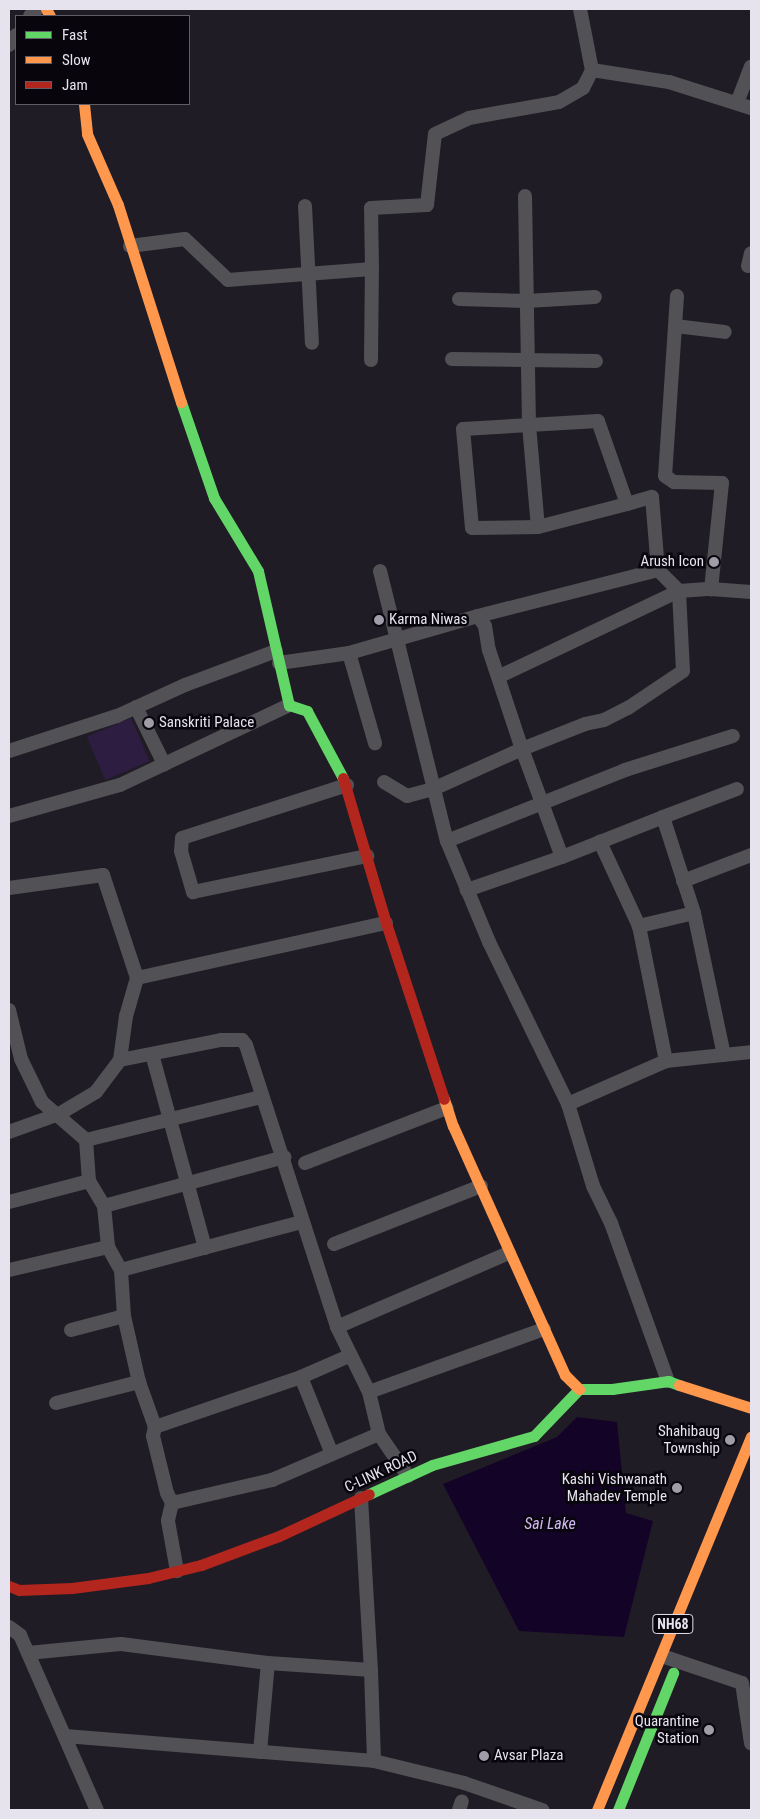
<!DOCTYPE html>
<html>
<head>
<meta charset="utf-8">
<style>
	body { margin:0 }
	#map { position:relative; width:760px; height:1819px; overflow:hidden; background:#201c25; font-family:"Roboto Condensed",sans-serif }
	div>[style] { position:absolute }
	.green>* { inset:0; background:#2d1d40; transform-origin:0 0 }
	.water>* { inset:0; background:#130327 }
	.street>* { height:14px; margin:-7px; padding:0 7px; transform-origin:7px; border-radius:7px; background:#525155 }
	.fast>* { height:11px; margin:-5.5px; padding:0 5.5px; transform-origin:5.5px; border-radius:5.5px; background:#63d668 }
	.slow>* { height:11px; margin:-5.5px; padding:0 5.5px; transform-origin:5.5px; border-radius:5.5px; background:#ff974d }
	.jam>* { height:11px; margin:-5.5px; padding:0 5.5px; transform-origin:5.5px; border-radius:5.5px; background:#b3261e }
	.dots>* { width:14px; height:14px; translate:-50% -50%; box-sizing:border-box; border:2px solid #08050c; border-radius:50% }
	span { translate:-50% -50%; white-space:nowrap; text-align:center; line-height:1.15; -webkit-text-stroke:5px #08050c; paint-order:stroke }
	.shield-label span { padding:1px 4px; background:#08050c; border:1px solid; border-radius:4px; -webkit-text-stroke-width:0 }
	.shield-label { font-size:14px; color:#e6e2ee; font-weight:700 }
	.poi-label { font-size:15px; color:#e6e2ee }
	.right { translate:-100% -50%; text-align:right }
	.left { translate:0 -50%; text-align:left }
	.street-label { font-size:15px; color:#e6e2ee }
	.water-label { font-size:16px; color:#d1baf4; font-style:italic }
	.frame { position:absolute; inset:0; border:10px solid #e6e2ee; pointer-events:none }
	.legend { position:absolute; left:15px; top:15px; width:175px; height:90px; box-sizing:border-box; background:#08050c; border:1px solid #615d66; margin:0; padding:6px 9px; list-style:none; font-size:15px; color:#e6e2ee }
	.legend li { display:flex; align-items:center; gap:10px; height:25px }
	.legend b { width:25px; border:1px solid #615d66 }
</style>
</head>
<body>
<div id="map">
	<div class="green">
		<i style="left:131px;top:718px;width:47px;height:48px;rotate:67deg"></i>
	</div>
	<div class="water">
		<i style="clip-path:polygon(577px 1417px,617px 1422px,626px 1513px,653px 1521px,624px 1637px,519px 1631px,443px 1484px,557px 1437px)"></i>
	</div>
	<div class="street">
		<i style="left:580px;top:9px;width:62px;rotate:78.9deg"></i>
		<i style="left:30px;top:16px;width:10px;rotate:-45deg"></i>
		<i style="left:9px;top:45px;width:12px;rotate:-55deg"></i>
		<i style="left:737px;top:103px;width:39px;rotate:-69deg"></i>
		<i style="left:525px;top:196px;width:229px;rotate:89deg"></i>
		<i style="left:529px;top:425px;width:102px;rotate:85deg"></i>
		<i style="left:305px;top:206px;width:137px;rotate:87.1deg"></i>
		<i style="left:130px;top:246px;width:55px;rotate:-7.3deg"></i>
		<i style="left:185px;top:239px;width:59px;rotate:43.6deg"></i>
		<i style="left:228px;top:280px;width:144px;rotate:-4.4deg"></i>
		<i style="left:372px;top:269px;width:61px;rotate:-90.9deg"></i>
		<i style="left:371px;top:208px;width:56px;rotate:-3.1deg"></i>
		<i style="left:427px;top:205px;width:71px;rotate:-83.6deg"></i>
		<i style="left:435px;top:134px;width:38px;rotate:-25deg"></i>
		<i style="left:469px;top:118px;width:91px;rotate:-10.1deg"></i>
		<i style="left:559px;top:102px;width:28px;rotate:-30deg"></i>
		<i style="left:583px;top:88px;width:20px;rotate:-63deg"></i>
		<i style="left:592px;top:70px;width:78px;rotate:8.9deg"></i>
		<i style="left:669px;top:82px;width:86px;rotate:17.6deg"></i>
		<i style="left:748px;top:266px;width:13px;rotate:-77deg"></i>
		<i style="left:677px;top:296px;width:180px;rotate:93.8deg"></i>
		<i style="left:665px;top:476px;width:11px;rotate:34deg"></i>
		<i style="left:674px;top:482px;width:48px;rotate:1.2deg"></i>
		<i style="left:722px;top:483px;width:107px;rotate:95.9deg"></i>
		<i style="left:459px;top:299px;width:68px;rotate:1.7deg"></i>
		<i style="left:527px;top:301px;width:68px;rotate:-3.4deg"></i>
		<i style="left:675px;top:326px;width:50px;rotate:6.8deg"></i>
		<i style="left:452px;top:359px;width:144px;rotate:0.8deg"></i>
		<i style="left:371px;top:360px;width:91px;rotate:-89.4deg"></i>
		<i style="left:627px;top:504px;width:88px;rotate:-109.3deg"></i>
		<i style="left:598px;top:421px;width:135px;rotate:176.6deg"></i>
		<i style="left:463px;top:429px;width:99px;rotate:84.8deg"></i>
		<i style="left:472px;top:528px;width:66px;rotate:-0.9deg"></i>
		<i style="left:538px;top:527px;width:92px;rotate:-14.5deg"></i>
		<i style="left:627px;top:504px;width:26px;rotate:-16deg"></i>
		<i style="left:652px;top:497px;width:73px;rotate:85.3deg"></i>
		<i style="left:380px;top:571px;width:278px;rotate:76.1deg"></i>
		<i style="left:447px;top:841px;width:109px;rotate:67.4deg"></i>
		<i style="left:489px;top:942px;width:180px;rotate:64deg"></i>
		<i style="left:568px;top:1104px;width:86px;rotate:73deg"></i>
		<i style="left:593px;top:1186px;width:41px;rotate:64.1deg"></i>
		<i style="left:611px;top:1223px;width:168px;rotate:70.2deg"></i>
		<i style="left:478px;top:616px;width:186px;rotate:-14.3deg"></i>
		<i style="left:658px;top:570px;width:30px;rotate:45deg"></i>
		<i style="left:679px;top:591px;width:200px;rotate:154.6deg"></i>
		<i style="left:349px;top:653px;width:94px;rotate:73.9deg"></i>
		<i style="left:279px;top:663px;width:71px;rotate:-8.1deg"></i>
		<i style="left:349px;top:653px;width:134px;rotate:-16deg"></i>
		<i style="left:478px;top:616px;width:12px;rotate:55deg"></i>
		<i style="left:485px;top:626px;width:24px;rotate:81deg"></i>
		<i style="left:489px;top:650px;width:104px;rotate:71.6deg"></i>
		<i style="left:522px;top:749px;width:115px;rotate:69.7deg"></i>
		<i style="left:562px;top:857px;width:101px;rotate:160.8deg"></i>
		<i style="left:136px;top:707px;width:64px;rotate:63.8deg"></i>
		<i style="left:9px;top:751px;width:114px;rotate:-18deg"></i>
		<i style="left:117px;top:716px;width:75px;rotate:-24.5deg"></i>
		<i style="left:185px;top:685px;width:97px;rotate:-20.5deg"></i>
		<i style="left:384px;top:782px;width:27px;rotate:31deg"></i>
		<i style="left:407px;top:796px;width:27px;rotate:-15deg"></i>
		<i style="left:433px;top:789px;width:98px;rotate:-24.2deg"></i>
		<i style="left:522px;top:749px;width:68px;rotate:-21.6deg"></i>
		<i style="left:585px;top:724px;width:19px;rotate:-12deg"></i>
		<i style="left:604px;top:720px;width:27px;rotate:-27deg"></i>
		<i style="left:628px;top:708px;width:66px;rotate:-33.9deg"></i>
		<i style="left:683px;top:671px;width:80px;rotate:-92.9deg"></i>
		<i style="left:679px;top:591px;width:32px;rotate:-4deg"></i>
		<i style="left:711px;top:589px;width:40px;rotate:4.3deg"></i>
		<i style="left:347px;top:785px;width:173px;rotate:162.2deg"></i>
		<i style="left:182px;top:838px;width:13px;rotate:94deg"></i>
		<i style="left:181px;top:851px;width:43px;rotate:73.7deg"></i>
		<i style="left:193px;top:892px;width:178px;rotate:-11.7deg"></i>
		<i style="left:9px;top:816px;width:115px;rotate:-15.6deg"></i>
		<i style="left:120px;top:785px;width:187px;rotate:-25.3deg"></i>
		<i style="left:663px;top:817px;width:79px;rotate:-20.7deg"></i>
		<i style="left:447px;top:841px;width:192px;rotate:-21.7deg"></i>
		<i style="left:625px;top:770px;width:113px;rotate:-17.5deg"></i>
		<i style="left:562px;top:857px;width:41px;rotate:-21.5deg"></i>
		<i style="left:683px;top:881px;width:73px;rotate:-20.9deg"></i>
		<i style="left:9px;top:888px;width:95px;rotate:-7.9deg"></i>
		<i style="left:103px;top:875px;width:108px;rotate:71.7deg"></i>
		<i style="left:137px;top:978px;width:40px;rotate:106deg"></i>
		<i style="left:126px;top:1016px;width:44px;rotate:97.8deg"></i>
		<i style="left:120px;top:1060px;width:40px;rotate:127deg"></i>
		<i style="left:96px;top:1092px;width:43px;rotate:149.3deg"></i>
		<i style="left:59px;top:1114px;width:53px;rotate:160.2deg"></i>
		<i style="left:694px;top:913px;width:57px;rotate:166.7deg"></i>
		<i style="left:639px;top:926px;width:138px;rotate:78.7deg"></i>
		<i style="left:666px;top:1061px;width:85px;rotate:-6deg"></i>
		<i style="left:639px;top:926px;width:93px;rotate:-114.9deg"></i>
		<i style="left:600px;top:842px;width:68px;rotate:-21.6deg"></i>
		<i style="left:663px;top:817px;width:101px;rotate:72.1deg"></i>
		<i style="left:694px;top:913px;width:145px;rotate:78.1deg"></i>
		<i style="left:137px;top:978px;width:255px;rotate:-12.5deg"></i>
		<i style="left:9px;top:1010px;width:50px;rotate:76.2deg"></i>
		<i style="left:21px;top:1059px;width:48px;rotate:64deg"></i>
		<i style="left:42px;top:1102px;width:58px;rotate:40.8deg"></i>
		<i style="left:86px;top:1140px;width:41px;rotate:85.8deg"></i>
		<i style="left:89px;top:1181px;width:29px;rotate:59deg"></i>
		<i style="left:104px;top:1206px;width:41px;rotate:84.4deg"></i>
		<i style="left:108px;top:1247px;width:26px;rotate:61deg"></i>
		<i style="left:121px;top:1270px;width:46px;rotate:86.3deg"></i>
		<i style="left:124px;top:1316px;width:68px;rotate:77.2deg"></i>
		<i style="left:139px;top:1382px;width:48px;rotate:70.4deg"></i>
		<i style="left:155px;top:1427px;width:9px;rotate:103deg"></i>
		<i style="left:153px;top:1436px;width:59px;rotate:76.2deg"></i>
		<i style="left:167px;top:1493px;width:11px;rotate:63deg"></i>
		<i style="left:172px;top:1503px;width:18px;rotate:103deg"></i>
		<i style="left:168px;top:1521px;width:51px;rotate:79.8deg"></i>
		<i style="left:152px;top:1054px;width:201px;rotate:74.7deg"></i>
		<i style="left:120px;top:1060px;width:103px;rotate:-11.2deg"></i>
		<i style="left:221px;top:1040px;width:21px"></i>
		<i style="left:242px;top:1040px;width:6px;rotate:51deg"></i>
		<i style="left:246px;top:1045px;width:296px;rotate:72.1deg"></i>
		<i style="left:337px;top:1327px;width:72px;rotate:63.8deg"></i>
		<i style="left:369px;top:1392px;width:43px;rotate:76.6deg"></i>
		<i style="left:379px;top:1434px;width:51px;rotate:55.4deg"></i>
		<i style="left:568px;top:1104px;width:107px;rotate:-23.7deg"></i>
		<i style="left:86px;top:1140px;width:180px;rotate:-13.8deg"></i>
		<i style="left:305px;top:1163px;width:152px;rotate:-21.2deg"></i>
		<i style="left:9px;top:1202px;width:83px;rotate:-14.7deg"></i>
		<i style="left:104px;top:1206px;width:187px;rotate:-15.2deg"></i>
		<i style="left:334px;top:1244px;width:158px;rotate:-21.5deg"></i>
		<i style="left:9px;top:1270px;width:102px;rotate:-13.1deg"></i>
		<i style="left:121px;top:1270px;width:186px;rotate:-14.9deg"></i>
		<i style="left:337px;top:1327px;width:187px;rotate:-23.3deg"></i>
		<i style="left:71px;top:1330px;width:55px;rotate:-14.8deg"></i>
		<i style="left:301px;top:1377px;width:83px;rotate:68.1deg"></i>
		<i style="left:369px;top:1392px;width:186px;rotate:-19.8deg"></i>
		<i style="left:56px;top:1403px;width:86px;rotate:-14.2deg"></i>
		<i style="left:155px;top:1427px;width:154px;rotate:-18.9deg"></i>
		<i style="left:301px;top:1377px;width:52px;rotate:-23.6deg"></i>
		<i style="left:361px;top:1498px;width:172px;rotate:86.7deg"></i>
		<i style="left:172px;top:1503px;width:103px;rotate:-13deg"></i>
		<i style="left:272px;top:1480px;width:116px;rotate:-23.3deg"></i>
		<i style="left:9px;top:1627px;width:14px;rotate:36deg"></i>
		<i style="left:20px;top:1635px;width:191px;rotate:66.3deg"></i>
		<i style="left:28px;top:1653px;width:93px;rotate:-5.5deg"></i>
		<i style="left:121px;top:1644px;width:148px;rotate:7.4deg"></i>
		<i style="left:268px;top:1663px;width:103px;rotate:3.9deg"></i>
		<i style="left:371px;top:1670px;width:91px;rotate:88.1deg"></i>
		<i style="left:374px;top:1761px;width:93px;rotate:13.7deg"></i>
		<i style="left:464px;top:1783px;width:83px;rotate:19.1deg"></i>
		<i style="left:665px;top:1657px;width:81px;rotate:18.7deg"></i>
		<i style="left:742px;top:1683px;width:61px;rotate:81.5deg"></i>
		<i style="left:65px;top:1736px;width:310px;rotate:4.6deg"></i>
		<i style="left:260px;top:1752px;width:89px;rotate:-84.9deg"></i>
		<i style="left:459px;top:1810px;width:9px;rotate:-72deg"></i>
	</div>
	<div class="fast">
		<i style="left:181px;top:402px;width:102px;rotate:71deg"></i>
		<i style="left:214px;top:498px;width:85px;rotate:58.9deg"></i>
		<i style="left:258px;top:571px;width:138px;rotate:77deg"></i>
		<i style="left:289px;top:705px;width:19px;rotate:18deg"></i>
		<i style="left:307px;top:711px;width:76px;rotate:61.8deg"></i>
		<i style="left:369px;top:1494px;width:69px;rotate:-24.7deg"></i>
		<i style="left:432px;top:1465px;width:106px;rotate:-15.9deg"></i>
		<i style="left:534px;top:1436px;width:65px;rotate:-46.2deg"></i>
		<i style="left:579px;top:1389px;width:33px"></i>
		<i style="left:612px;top:1389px;width:57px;rotate:-8.1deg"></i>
		<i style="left:668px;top:1381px;width:12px;rotate:20deg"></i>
		<i style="left:618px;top:1810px;width:148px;rotate:-68.1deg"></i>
	</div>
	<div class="slow">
		<i style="left:46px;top:9px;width:8px;rotate:60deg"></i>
		<i style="left:84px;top:104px;width:30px;rotate:84deg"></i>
		<i style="left:87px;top:134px;width:77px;rotate:66.4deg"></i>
		<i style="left:118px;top:205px;width:207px;rotate:72.3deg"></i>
		<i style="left:444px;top:1099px;width:28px;rotate:72deg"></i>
		<i style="left:453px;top:1126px;width:273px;rotate:65.8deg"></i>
		<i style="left:565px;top:1375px;width:20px;rotate:45deg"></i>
		<i style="left:679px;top:1385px;width:76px;rotate:17.7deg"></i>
		<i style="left:597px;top:1810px;width:404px;rotate:-67.6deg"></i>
	</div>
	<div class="jam">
		<i style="left:343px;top:778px;width:151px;rotate:73.5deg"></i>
		<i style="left:386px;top:923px;width:185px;rotate:71.8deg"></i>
		<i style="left:9px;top:1586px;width:11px;rotate:22deg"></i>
		<i style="left:19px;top:1590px;width:53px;rotate:-2.2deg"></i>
		<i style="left:72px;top:1588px;width:77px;rotate:-7.5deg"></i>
		<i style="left:148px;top:1578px;width:55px;rotate:-13.8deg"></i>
		<i style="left:201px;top:1565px;width:83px;rotate:-20.4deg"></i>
		<i style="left:279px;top:1536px;width:99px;rotate:-25deg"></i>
	</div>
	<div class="dots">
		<i style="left:714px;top:562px;background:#a19da8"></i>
		<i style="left:379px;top:620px;background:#a19da8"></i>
		<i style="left:149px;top:723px;background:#a19da8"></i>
		<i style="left:730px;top:1440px;background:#a19da8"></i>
		<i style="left:677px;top:1488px;background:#a19da8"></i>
		<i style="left:709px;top:1730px;background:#a19da8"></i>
		<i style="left:484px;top:1756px;background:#a19da8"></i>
	</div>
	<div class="shield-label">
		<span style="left:673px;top:1624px">NH68</span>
	</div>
	<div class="poi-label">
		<span class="right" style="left:704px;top:562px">Arush Icon</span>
		<span class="left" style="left:389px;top:620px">Karma Niwas</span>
		<span class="left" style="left:159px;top:723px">Sanskriti Palace</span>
		<span class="right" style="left:720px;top:1440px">Shahibaug<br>Township</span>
		<span class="right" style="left:667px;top:1488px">Kashi Vishwanath<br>Mahadev Temple</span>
		<span class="right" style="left:699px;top:1730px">Quarantine<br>Station</span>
		<span class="left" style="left:494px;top:1756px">Avsar Plaza</span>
	</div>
	<div class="street-label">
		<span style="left:381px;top:1472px;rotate:-25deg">C-LINK ROAD</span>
	</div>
	<div class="water-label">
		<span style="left:550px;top:1524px">Sai Lake</span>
	</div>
	<div class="frame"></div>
	<ul class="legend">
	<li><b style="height:6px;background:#63d668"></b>Fast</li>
	<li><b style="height:6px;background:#ff974d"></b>Slow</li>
	<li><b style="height:6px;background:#b3261e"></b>Jam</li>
	</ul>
</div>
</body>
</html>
